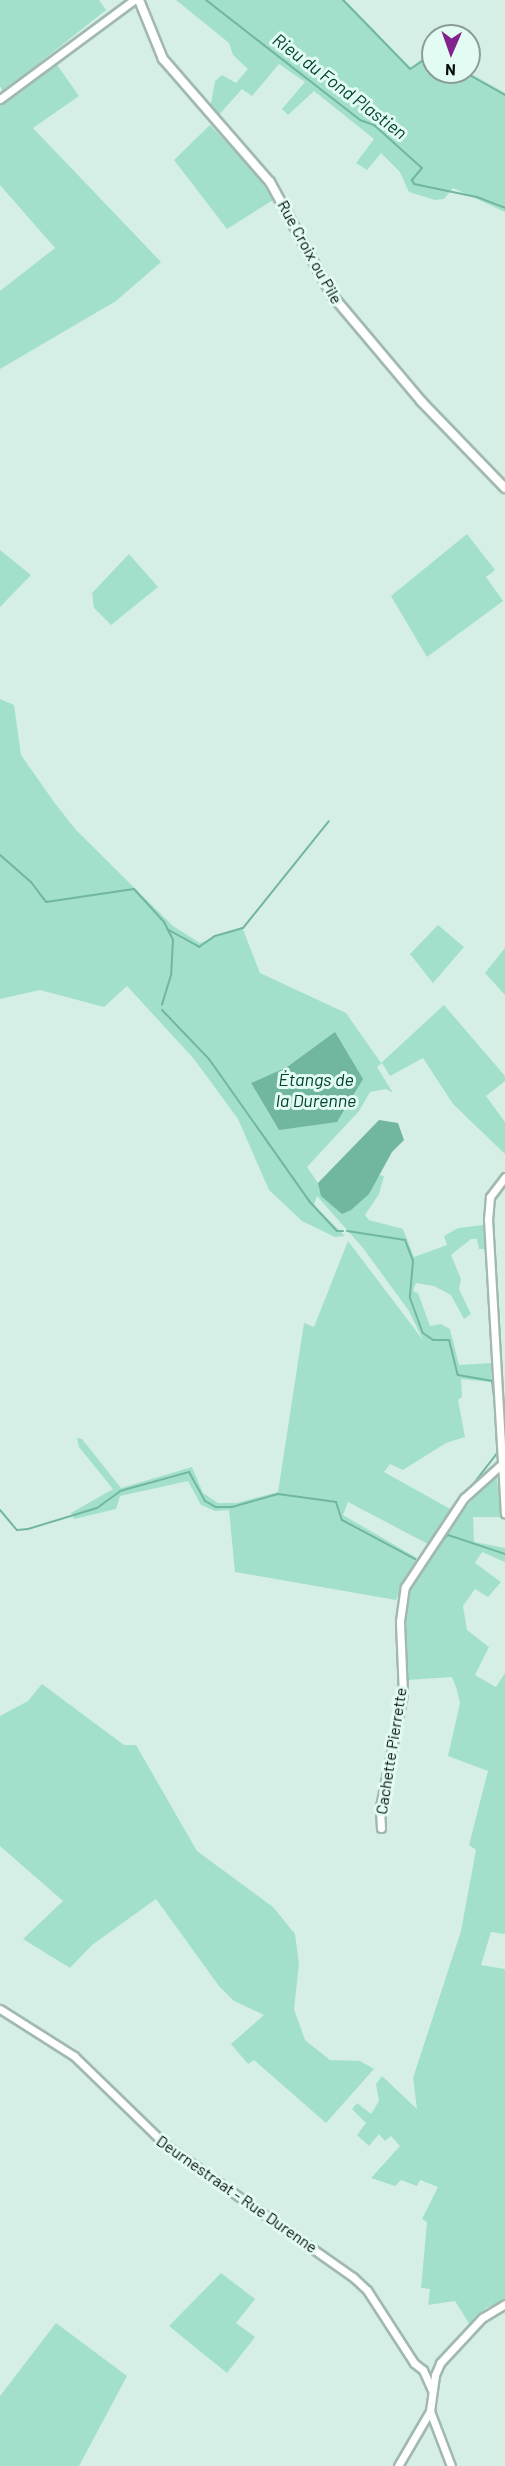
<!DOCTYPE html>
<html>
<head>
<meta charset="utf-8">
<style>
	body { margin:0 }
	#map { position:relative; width:505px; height:2466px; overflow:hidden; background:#d6efe6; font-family:Barlow,sans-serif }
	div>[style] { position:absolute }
	.green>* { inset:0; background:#a2e0cb }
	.water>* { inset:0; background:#71b69f }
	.stream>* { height:2px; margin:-1px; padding:0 1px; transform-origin:1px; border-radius:1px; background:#71b69f }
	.roads { filter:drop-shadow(2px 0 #a1b9b0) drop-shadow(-2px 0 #a1b9b0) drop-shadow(0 2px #a1b9b0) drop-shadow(0 -2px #a1b9b0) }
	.minor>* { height:7px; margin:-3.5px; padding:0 3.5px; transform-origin:3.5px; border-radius:3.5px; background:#fff }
	.tertiary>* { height:8px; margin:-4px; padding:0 4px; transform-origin:4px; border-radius:4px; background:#fff }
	span { translate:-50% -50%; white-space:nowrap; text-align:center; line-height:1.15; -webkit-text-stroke:6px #e3fcf3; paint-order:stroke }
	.street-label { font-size:16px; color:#060e0b }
	.water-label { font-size:18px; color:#014132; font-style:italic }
	.north { position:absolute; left:421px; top:24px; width:60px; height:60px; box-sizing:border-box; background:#e3fcf3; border:2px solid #8b9d96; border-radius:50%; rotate:182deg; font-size:16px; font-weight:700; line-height:24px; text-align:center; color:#060e0b }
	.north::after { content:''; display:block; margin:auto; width:21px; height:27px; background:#83228c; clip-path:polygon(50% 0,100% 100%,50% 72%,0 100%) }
</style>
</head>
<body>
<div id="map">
	<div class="green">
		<i style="clip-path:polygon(0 0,99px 0,106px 10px,3px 92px,0 86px)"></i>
		<i style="clip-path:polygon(176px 0,345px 0,411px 68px,431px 51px,433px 72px,468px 72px,505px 93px,505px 212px,453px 188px,444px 199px,435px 200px,409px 192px,400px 172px,381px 153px,367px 170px,356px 163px,374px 139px,314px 91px,288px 115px,282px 109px,305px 82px,279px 64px,252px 96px,242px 89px,217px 117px,210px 109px,215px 81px,222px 75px,236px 83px,248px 69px,233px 55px,229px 43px)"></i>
		<i style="clip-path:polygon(55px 62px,79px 96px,33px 128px,161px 262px,116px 301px,0 369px,0 291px,55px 248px,0 185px,0 103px)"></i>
		<i style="clip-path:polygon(210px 125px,253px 169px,273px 200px,227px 229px,174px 160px)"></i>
		<i style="clip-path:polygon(467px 534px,495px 570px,486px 577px,503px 601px,427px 657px,391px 596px)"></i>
		<i style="clip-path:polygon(0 550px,31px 575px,0 607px)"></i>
		<i style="clip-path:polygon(129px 554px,158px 587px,111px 625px,94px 608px,92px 593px)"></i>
		<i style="clip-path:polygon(evenodd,0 699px,14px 705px,21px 755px,54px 802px,76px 830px,173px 926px,200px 943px,242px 927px,260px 973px,346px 1013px,381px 1063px,444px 1005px,505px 1076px,505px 1081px,486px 1096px,505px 1122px,505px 1154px,453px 1104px,423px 1058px,390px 1076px,382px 1063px,377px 1067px,393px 1093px,386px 1089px,370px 1092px,359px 1111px,307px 1167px,318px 1183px,322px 1196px,369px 1194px,378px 1175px,384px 1176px,379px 1194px,365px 1215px,369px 1220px,403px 1229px,414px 1257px,447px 1245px,444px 1236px,458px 1228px,483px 1225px,485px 1249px,479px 1249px,477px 1239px,471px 1239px,451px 1255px,461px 1279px,459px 1289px,471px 1314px,464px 1319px,451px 1295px,434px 1286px,416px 1283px,413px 1291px,418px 1293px,430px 1326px,441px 1324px,450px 1329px,459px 1365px,491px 1363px,492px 1382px,461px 1379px,462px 1397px,458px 1400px,465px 1437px,446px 1443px,403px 1470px,390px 1464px,384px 1472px,452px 1510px,428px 1544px,348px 1502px,343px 1515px,417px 1558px,396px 1600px,235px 1572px,229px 1510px,215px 1511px,201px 1505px,188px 1481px,120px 1496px,116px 1509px,74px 1519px,71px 1513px,113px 1489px,79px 1447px,77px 1438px,82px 1439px,121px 1488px,192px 1467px,203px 1493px,218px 1503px,236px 1503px,278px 1492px,304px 1323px,314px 1327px,348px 1241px,423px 1340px,409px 1311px,363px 1248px,317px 1196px,314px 1205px,345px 1236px,335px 1237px,302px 1221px,269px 1190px,238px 1119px,194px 1059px,127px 986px,104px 1007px,40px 990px,0 999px,0 699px,335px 1033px,279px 1130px,251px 1083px,287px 1067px,335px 1033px)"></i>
		<i style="clip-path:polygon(438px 925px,464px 947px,433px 983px,410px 954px)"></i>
		<i style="clip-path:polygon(505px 948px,505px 995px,485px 973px)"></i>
		<i style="clip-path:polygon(496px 1471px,501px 1517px,473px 1517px,474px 1542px,505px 1548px,505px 1562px,482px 1552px,475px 1563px,501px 1582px,488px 1597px,475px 1589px,463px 1606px,467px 1630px,489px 1647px,475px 1675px,496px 1687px,505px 1673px,505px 1934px,491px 1932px,481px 1965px,505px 1969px,505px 2301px,486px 2308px,470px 2325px,455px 2301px,428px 2305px,430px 2289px,421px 2288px,427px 2222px,422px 2219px,438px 2187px,420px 2180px,417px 2186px,401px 2180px,395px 2186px,371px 2178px,400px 2146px,391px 2136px,385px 2141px,379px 2134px,369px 2146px,357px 2135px,366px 2123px,352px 2109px,357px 2103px,371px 2114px,379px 2101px,376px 2084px,382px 2076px,417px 2109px,413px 2078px,461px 1931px,476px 1850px,469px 1845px,488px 1771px,448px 1756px,460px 1703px,457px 1690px,452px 1677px,407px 1680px,403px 1617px,406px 1590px,420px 1563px)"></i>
		<i style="clip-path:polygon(42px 1684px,124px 1745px,136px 1745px,197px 1851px,273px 1907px,295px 1934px,299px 1964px,294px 2009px,305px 2040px,330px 2060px,360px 2061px,374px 2069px,326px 2123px,254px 2060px,248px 2064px,231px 2044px,264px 2015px,234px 2001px,219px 1986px,156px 1899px,92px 1945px,70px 1968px,23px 1939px,63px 1901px,0 1846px,0 1716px,28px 1701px)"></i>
		<i style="clip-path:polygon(221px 2273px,255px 2299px,236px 2323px,255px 2337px,227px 2373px,169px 2326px)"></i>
		<i style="clip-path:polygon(56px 2323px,127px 2376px,79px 2466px,0 2466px,0 2396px)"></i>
	</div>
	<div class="water">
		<i style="clip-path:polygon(335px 1032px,363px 1079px,337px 1122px,279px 1130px,251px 1083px,287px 1067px)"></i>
		<i style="clip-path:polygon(379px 1120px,398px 1123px,404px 1140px,392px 1152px,369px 1194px,351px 1210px,342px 1214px,321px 1196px,318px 1183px)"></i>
	</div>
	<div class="stream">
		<i style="left:206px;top:0;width:195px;rotate:37.9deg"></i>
		<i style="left:360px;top:120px;width:15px;rotate:20deg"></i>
		<i style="left:374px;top:125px;width:64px;rotate:41.9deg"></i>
		<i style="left:422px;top:168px;width:16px;rotate:130deg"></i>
		<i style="left:412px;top:180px;width:4px;rotate:63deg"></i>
		<i style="left:414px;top:184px;width:64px;rotate:11.7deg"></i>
		<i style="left:477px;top:197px;width:30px;rotate:21deg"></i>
		<i style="left:343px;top:0;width:96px;rotate:45.8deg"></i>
		<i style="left:410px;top:69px;width:27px;rotate:-33deg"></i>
		<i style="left:464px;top:72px;width:47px;rotate:29.3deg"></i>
		<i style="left:0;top:855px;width:41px;rotate:41.1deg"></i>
		<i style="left:31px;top:882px;width:25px;rotate:53deg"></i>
		<i style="left:46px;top:902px;width:89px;rotate:-8.4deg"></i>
		<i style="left:134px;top:889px;width:45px;rotate:47.7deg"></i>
		<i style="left:164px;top:922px;width:20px;rotate:63deg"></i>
		<i style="left:173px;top:940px;width:35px;rotate:93deg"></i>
		<i style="left:171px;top:975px;width:31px;rotate:107deg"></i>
		<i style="left:167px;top:929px;width:37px;rotate:29deg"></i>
		<i style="left:199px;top:947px;width:19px;rotate:-35deg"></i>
		<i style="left:215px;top:936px;width:29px;rotate:-16deg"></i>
		<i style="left:243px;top:928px;width:137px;rotate:-51.2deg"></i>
		<i style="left:162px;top:1010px;width:68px;rotate:46.2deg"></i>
		<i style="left:209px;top:1059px;width:174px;rotate:54.8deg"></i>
		<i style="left:309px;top:1201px;width:41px;rotate:47deg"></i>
		<i style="left:337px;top:1231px;width:6px"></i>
		<i style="left:347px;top:1231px;width:59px;rotate:8.8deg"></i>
		<i style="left:405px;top:1240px;width:22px;rotate:69deg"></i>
		<i style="left:413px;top:1261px;width:37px;rotate:95deg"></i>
		<i style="left:410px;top:1298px;width:37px;rotate:70deg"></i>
		<i style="left:423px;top:1333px;width:12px;rotate:35deg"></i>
		<i style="left:433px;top:1340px;width:16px"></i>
		<i style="left:449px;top:1340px;width:36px;rotate:76deg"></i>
		<i style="left:458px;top:1375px;width:35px;rotate:10deg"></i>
		<i style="left:492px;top:1381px;width:26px;rotate:83deg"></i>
		<i style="left:467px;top:1492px;width:51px;rotate:-52.2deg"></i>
		<i style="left:0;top:1510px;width:26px;rotate:50deg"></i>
		<i style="left:17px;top:1530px;width:11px;rotate:-5deg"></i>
		<i style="left:28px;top:1529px;width:72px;rotate:-16.9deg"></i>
		<i style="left:97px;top:1508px;width:29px;rotate:-36deg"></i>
		<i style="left:120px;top:1491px;width:72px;rotate:-15.4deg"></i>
		<i style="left:189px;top:1472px;width:33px;rotate:61deg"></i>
		<i style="left:205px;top:1501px;width:13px;rotate:29deg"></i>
		<i style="left:216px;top:1507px;width:16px"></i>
		<i style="left:232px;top:1507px;width:48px;rotate:-15.8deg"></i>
		<i style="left:278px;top:1494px;width:59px;rotate:7.9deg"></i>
		<i style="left:336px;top:1502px;width:19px;rotate:72deg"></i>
		<i style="left:342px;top:1520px;width:83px;rotate:28.1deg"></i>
		<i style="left:440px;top:1530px;width:14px;rotate:-60deg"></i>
		<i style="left:445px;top:1534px;width:63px;rotate:18.4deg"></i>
		<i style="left:427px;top:1558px;width:30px;rotate:-48deg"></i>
	</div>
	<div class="roads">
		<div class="minor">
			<i style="left:0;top:99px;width:167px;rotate:-36.5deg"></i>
			<i style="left:505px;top:1177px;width:25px;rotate:127deg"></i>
			<i style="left:490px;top:1197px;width:22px;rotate:95deg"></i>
			<i style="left:488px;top:1219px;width:295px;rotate:86.7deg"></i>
			<i style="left:381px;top:1828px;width:21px;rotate:-93deg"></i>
			<i style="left:380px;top:1807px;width:115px;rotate:-78.5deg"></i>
			<i style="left:403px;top:1694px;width:73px;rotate:-92.4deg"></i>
			<i style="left:400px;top:1621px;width:34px;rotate:-82deg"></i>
			<i style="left:405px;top:1587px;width:107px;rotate:-56.5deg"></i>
			<i style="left:464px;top:1498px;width:54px;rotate:-42deg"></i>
			<i style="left:0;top:2009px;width:88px;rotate:32.4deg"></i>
			<i style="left:74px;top:2056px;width:129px;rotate:44.1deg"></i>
			<i style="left:167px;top:2146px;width:228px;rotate:35.2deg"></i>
			<i style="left:353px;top:2277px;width:19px;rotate:43deg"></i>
			<i style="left:367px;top:2290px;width:87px;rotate:57.2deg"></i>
			<i style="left:414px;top:2363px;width:11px;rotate:38deg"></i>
			<i style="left:423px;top:2370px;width:22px;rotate:66deg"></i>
			<i style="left:398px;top:2466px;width:64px;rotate:-59.8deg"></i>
			<i style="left:451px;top:2466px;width:59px;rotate:-110.9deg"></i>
			<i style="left:430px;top:2411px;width:36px;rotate:-82deg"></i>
			<i style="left:435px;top:2375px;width:13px;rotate:-67deg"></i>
			<i style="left:440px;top:2363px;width:62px;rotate:-47deg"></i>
			<i style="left:482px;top:2318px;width:27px;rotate:-31deg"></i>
		</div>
		<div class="tertiary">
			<i style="left:139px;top:0;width:64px;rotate:67.9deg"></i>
			<i style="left:163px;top:59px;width:163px;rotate:49deg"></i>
			<i style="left:270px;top:182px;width:128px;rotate:61.4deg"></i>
			<i style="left:331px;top:294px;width:140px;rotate:49.9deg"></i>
			<i style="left:421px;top:401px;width:121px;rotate:46deg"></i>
		</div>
	</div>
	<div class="street-label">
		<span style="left:310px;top:252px;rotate:61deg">Rue Croix ou Pile</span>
		<span style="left:391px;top:1751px;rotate:-81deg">Cachette Pierrette</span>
		<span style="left:237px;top:2194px;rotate:35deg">Deurnestraat - Rue Durenne</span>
	</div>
	<div class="water-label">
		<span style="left:340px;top:86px;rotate:37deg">Rieu du Fond Plastien</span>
		<span style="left:316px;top:1090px">Étangs de<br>la Durenne</span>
	</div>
	<div class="north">N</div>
</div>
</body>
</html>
